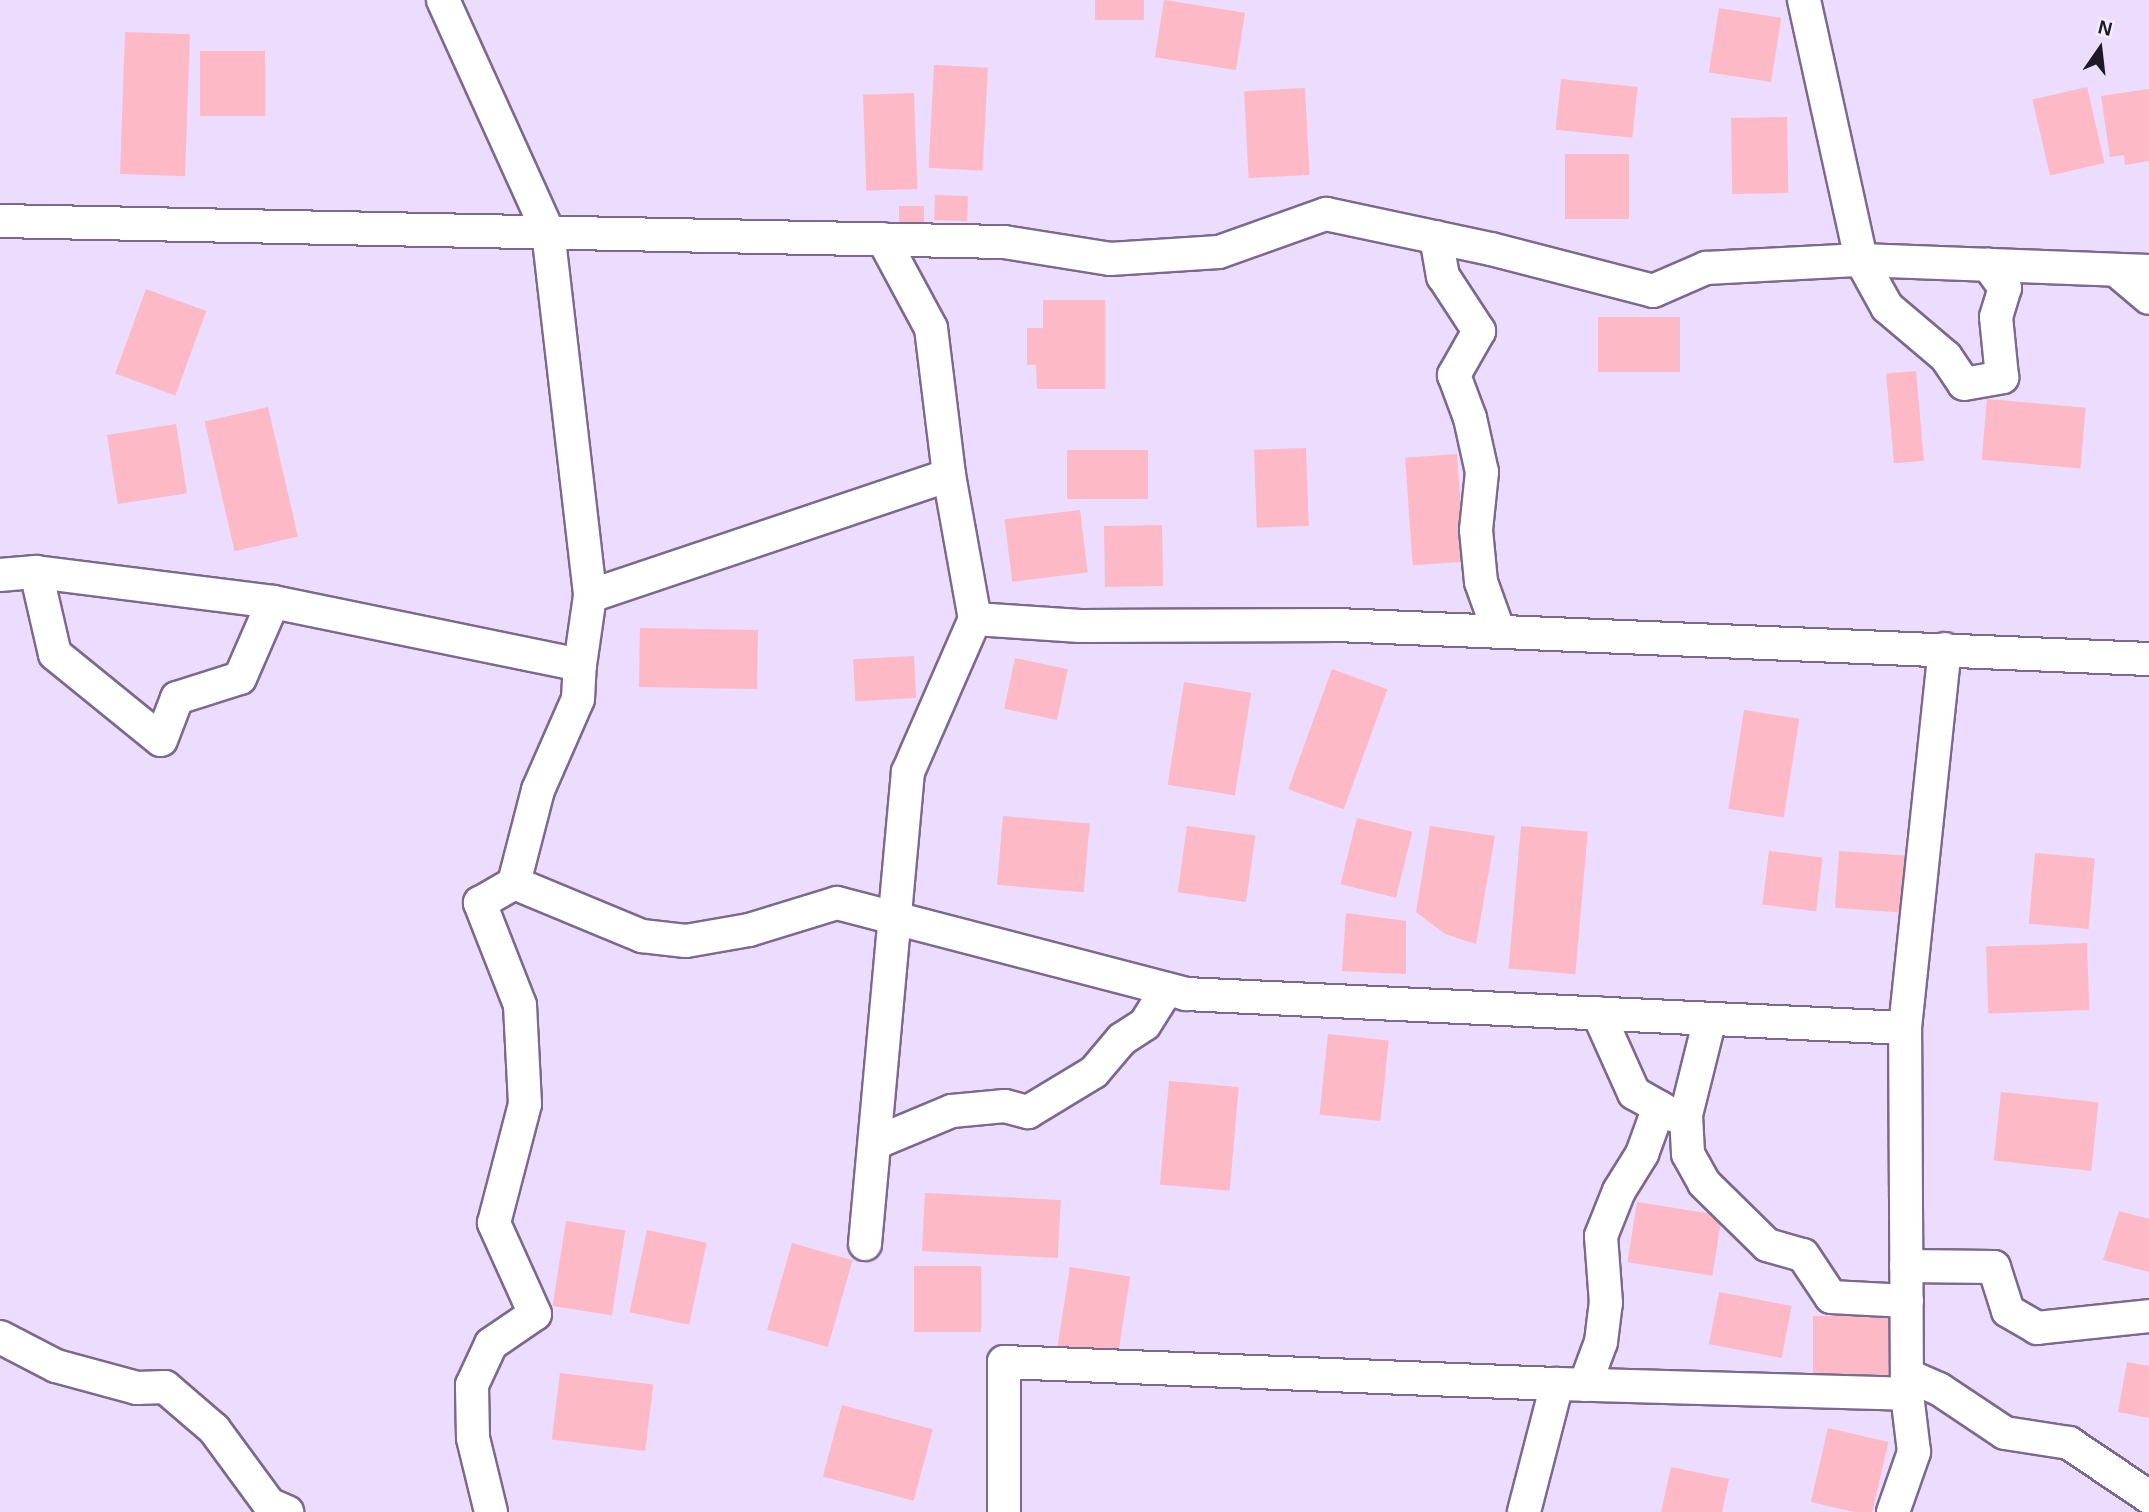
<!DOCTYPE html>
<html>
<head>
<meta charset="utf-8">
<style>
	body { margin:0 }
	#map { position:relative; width:2149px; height:1512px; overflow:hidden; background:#ecdcfe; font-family:Helvetica,sans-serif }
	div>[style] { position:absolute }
	.building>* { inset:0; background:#fdb9c6; transform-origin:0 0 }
	.roads { filter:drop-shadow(2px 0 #7b698f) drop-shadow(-2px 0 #7b698f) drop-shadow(0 2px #7b698f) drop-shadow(0 -2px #7b698f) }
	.street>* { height:32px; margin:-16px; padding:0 16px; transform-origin:16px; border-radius:16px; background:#fff }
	span { translate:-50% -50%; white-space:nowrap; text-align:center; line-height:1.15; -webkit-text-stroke:6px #f5eeff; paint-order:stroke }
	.north { position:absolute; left:2065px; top:14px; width:70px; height:70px; -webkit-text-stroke:5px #f5eeff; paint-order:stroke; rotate:14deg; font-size:19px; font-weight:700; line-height:28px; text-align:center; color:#1f1827 }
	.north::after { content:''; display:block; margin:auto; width:24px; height:32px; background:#1f1827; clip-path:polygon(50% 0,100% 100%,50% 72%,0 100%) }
</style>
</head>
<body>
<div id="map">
	<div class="building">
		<i style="left:1095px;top:0;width:49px;height:20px"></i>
		<i style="left:1164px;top:0;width:82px;height:58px;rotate:9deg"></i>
		<i style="left:1719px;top:8px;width:63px;height:65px;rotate:9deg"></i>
		<i style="left:125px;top:32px;width:65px;height:142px;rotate:2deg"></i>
		<i style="left:200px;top:51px;width:65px;height:65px"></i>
		<i style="left:934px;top:65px;width:54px;height:103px;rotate:3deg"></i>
		<i style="left:1561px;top:79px;width:77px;height:51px;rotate:6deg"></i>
		<i style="left:2087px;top:87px;width:78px;height:56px;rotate:77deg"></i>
		<i style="left:1305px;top:88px;width:87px;height:61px;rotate:87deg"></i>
		<i style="clip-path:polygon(2149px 89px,2149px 161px,2125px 165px,2124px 155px,2110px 157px,2101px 96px)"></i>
		<i style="left:914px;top:93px;width:96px;height:51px;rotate:88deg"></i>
		<i style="left:1787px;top:117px;width:76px;height:56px;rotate:89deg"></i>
		<i style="left:1629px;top:154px;width:65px;height:64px;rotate:90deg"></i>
		<i style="left:935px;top:195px;width:33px;height:25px;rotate:2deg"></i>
		<i style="left:899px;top:206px;width:25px;height:22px"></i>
		<i style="left:146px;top:289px;width:64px;height:90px;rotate:20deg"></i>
		<i style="clip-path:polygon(1043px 300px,1105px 300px,1105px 389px,1037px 389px,1036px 365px,1027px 365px,1027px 328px,1043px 328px)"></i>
		<i style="left:1598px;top:317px;width:82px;height:55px"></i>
		<i style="left:1916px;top:371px;width:90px;height:30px;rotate:85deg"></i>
		<i style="left:1987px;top:399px;width:99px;height:61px;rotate:5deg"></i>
		<i style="left:268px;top:407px;width:133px;height:65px;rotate:77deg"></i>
		<i style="left:176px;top:424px;width:70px;height:70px;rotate:81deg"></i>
		<i style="left:1306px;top:448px;width:78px;height:52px;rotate:88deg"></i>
		<i style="left:1148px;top:450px;width:49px;height:81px;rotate:90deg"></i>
		<i style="left:1457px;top:454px;width:108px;height:52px;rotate:86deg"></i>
		<i style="left:1080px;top:510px;width:63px;height:76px;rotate:83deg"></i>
		<i style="left:1162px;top:525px;width:61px;height:58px;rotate:89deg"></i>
		<i style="left:640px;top:628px;width:118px;height:59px;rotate:1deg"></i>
		<i style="left:914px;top:656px;width:42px;height:61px;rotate:87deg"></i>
		<i style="left:1015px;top:658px;width:54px;height:52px;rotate:12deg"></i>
		<i style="left:1332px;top:669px;width:59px;height:128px;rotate:20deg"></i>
		<i style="left:1184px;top:682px;width:68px;height:104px;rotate:9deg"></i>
		<i style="left:1744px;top:710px;width:56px;height:100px;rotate:9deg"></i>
		<i style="left:1003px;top:816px;width:87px;height:69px;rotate:5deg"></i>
		<i style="left:1357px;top:818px;width:57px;height:68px;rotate:14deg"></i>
		<i style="left:1187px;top:826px;width:69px;height:67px;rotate:8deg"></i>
		<i style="clip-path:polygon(1430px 826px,1495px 836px,1476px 944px,1445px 934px,1416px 912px)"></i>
		<i style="left:1521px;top:826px;width:67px;height:143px;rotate:5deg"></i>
		<i style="left:1769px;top:851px;width:54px;height:54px;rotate:7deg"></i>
		<i style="left:1839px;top:851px;width:73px;height:57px;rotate:4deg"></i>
		<i style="left:2035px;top:853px;width:60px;height:71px;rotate:5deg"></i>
		<i style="clip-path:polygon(1346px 913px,1406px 921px,1406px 974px,1342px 971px)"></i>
		<i style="left:2087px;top:943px;width:67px;height:101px;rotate:88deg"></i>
		<i style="left:1328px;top:1034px;width:61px;height:81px;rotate:6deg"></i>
		<i style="left:1169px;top:1081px;width:70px;height:104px;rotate:5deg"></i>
		<i style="left:2001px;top:1092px;width:98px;height:69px;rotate:6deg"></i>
		<i style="left:925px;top:1193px;width:136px;height:58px;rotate:3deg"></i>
		<i style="left:1637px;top:1202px;width:86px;height:61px;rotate:9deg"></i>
		<i style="clip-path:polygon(2119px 1211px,2149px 1219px,2149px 1272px,2103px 1260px)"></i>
		<i style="left:566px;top:1221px;width:60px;height:86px;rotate:9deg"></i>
		<i style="left:647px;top:1230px;width:61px;height:84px;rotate:12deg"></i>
		<i style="left:792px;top:1243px;width:63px;height:90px;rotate:16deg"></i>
		<i style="left:914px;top:1266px;width:67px;height:66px"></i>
		<i style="left:1070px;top:1267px;width:61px;height:91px;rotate:9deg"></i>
		<i style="left:1719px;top:1292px;width:74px;height:53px;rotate:11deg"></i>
		<i style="left:1813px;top:1316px;width:89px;height:60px"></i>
		<i style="clip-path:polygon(2127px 1362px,2149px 1366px,2149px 1418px,2118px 1412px)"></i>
		<i style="left:560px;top:1373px;width:94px;height:67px;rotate:7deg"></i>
		<i style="left:842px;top:1405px;width:94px;height:74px;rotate:15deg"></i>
		<i style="left:1828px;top:1428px;width:62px;height:76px;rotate:13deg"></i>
		<i style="clip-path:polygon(1671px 1467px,1729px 1479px,1722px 1512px,1661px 1512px)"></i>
	</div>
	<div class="roads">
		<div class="street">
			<i style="left:443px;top:0;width:254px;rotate:65.6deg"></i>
			<i style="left:548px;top:231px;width:367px;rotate:83.4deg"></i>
			<i style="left:1804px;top:0;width:266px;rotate:77.6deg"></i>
			<i style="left:1861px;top:260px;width:288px;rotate:2.2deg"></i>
			<i style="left:0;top:221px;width:1004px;rotate:1.2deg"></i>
			<i style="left:1004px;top:242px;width:107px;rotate:9.1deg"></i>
			<i style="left:1110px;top:259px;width:109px;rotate:-3.7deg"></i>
			<i style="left:1219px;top:252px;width:114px;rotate:-19.6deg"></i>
			<i style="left:1326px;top:214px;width:169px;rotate:12deg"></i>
			<i style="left:1491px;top:249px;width:167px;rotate:14.5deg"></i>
			<i style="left:1653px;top:291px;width:58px;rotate:-23.5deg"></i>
			<i style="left:1706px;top:268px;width:155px;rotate:-3deg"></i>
			<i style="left:1861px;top:260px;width:54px;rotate:61deg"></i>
			<i style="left:1887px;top:307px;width:77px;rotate:40.3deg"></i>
			<i style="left:1946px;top:357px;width:32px;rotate:56deg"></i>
			<i style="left:1964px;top:384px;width:39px;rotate:-10deg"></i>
			<i style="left:2002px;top:377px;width:60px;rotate:-95.7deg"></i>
			<i style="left:1996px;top:317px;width:30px;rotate:-73deg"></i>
			<i style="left:2005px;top:288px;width:29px;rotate:-126deg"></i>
			<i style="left:1436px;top:237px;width:40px;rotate:80deg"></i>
			<i style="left:1443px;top:276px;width:66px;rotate:56.8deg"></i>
			<i style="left:1479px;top:331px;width:51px;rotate:119.6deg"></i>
			<i style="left:1454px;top:375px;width:46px;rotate:69.6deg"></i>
			<i style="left:1470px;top:418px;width:55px;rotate:77.5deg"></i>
			<i style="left:1482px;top:472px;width:58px;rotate:95.9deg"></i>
			<i style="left:1476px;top:530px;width:52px;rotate:84.5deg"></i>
			<i style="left:1481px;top:582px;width:53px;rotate:70.2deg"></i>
			<i style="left:883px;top:239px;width:101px;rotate:61.7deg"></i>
			<i style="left:931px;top:328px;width:148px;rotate:83deg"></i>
			<i style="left:2116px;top:270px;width:43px;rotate:40.3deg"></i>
			<i style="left:36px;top:572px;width:84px;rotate:77deg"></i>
			<i style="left:55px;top:654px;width:136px;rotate:39.1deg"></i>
			<i style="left:161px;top:740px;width:45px;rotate:-69.1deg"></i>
			<i style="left:177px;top:698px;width:66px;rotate:-17.6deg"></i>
			<i style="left:240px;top:678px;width:83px;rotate:-66.5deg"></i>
			<i style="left:0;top:575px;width:36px;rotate:-5deg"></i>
			<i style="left:36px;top:572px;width:239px;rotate:7.2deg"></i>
			<i style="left:273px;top:602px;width:313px;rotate:11.6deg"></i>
			<i style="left:580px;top:665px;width:70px;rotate:-81.8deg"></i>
			<i style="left:590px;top:596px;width:379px;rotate:-18.6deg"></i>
			<i style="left:949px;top:475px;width:146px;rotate:79.8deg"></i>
			<i style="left:975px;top:619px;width:105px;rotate:3.8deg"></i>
			<i style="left:1080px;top:626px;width:257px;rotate:-0.2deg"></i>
			<i style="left:1337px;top:625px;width:813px;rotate:2.4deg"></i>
			<i style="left:514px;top:883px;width:139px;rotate:22.5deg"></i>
			<i style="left:642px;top:936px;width:44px;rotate:6.5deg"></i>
			<i style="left:686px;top:941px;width:64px;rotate:-9.9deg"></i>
			<i style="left:749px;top:930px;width:92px;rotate:-17.1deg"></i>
			<i style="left:837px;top:903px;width:361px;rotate:14.6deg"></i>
			<i style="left:1186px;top:994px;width:720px;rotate:2.71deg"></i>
			<i style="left:1905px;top:1028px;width:381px;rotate:-84deg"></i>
			<i style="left:1598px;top:1013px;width:88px;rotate:65.8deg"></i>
			<i style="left:1634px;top:1093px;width:45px;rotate:29.4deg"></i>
			<i style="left:1673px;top:1115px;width:13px"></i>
			<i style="left:1686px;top:1115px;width:99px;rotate:-76deg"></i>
			<i style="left:1686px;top:1115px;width:39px;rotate:87deg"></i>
			<i style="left:1688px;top:1154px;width:33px;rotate:61deg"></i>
			<i style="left:1704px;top:1183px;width:88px;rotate:44.5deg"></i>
			<i style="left:1767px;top:1245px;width:37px;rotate:16deg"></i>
			<i style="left:1803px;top:1255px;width:50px;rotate:56.3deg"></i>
			<i style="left:1831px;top:1297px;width:76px;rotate:3deg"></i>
			<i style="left:875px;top:1143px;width:83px;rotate:-22.6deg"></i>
			<i style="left:952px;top:1111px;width:53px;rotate:-5.4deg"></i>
			<i style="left:1005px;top:1106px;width:24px;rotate:15deg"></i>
			<i style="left:1028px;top:1112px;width:77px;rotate:-31.2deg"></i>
			<i style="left:1094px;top:1072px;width:43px;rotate:-49.7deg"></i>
			<i style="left:1122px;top:1039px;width:27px;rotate:-33deg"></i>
			<i style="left:1145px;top:1024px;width:41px;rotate:-57.8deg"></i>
			<i style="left:865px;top:1244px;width:474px;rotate:-84.8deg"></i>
			<i style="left:908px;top:772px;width:167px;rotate:-66.4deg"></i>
			<i style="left:1906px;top:1266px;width:88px;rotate:0.7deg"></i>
			<i style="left:1994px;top:1267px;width:46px;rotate:72.3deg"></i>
			<i style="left:2008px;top:1311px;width:34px;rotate:30deg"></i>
			<i style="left:2037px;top:1328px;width:113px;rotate:-6.1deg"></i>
			<i style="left:0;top:1337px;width:63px;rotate:27.4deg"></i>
			<i style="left:56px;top:1366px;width:84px;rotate:15.2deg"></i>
			<i style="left:137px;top:1388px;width:28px;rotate:-2deg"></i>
			<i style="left:165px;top:1387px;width:65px;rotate:40.6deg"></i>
			<i style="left:214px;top:1429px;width:93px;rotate:53.7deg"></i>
			<i style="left:269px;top:1504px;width:20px;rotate:24deg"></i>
			<i style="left:1907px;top:1375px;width:35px;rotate:24deg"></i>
			<i style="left:1939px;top:1389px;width:79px;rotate:33.7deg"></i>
			<i style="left:2005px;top:1433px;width:65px;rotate:8.9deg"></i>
			<i style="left:2069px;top:1443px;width:97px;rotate:34deg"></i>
			<i style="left:1557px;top:1384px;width:350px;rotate:1.6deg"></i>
			<i style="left:1907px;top:1394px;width:366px;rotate:-90.3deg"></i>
			<i style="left:1585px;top:1385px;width:46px;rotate:-69.6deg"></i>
			<i style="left:1601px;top:1342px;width:39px;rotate:-83deg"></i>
			<i style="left:1606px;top:1303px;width:67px;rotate:-94.3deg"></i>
			<i style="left:1601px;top:1236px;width:48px;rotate:-68.2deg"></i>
			<i style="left:1619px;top:1191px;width:44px;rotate:-58.1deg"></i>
			<i style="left:1642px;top:1154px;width:50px;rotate:-70.1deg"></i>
			<i style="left:491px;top:1512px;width:76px;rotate:-103.7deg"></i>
			<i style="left:473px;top:1438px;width:53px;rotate:-91.1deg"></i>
			<i style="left:472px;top:1385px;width:45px;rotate:-65.1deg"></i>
			<i style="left:491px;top:1344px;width:53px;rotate:-34.3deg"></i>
			<i style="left:535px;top:1314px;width:100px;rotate:-114.3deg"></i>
			<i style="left:494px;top:1223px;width:123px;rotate:-75.4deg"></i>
			<i style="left:525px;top:1104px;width:99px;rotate:-92.9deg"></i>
			<i style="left:520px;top:1005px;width:110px;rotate:-111.4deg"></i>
			<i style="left:480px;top:903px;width:39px;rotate:-30deg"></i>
			<i style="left:514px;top:883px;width:96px;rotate:-75.5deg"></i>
			<i style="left:538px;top:790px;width:99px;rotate:-66.3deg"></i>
			<i style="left:578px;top:699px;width:34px;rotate:-87deg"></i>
			<i style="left:1004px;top:1512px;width:150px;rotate:-90deg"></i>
			<i style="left:1004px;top:1362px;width:553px;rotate:2.28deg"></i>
			<i style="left:1557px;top:1384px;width:132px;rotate:104.5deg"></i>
			<i style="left:1893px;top:1512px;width:64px;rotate:-70.7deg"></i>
			<i style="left:1914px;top:1452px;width:58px;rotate:-96.9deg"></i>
		</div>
	</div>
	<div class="north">N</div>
</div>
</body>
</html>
